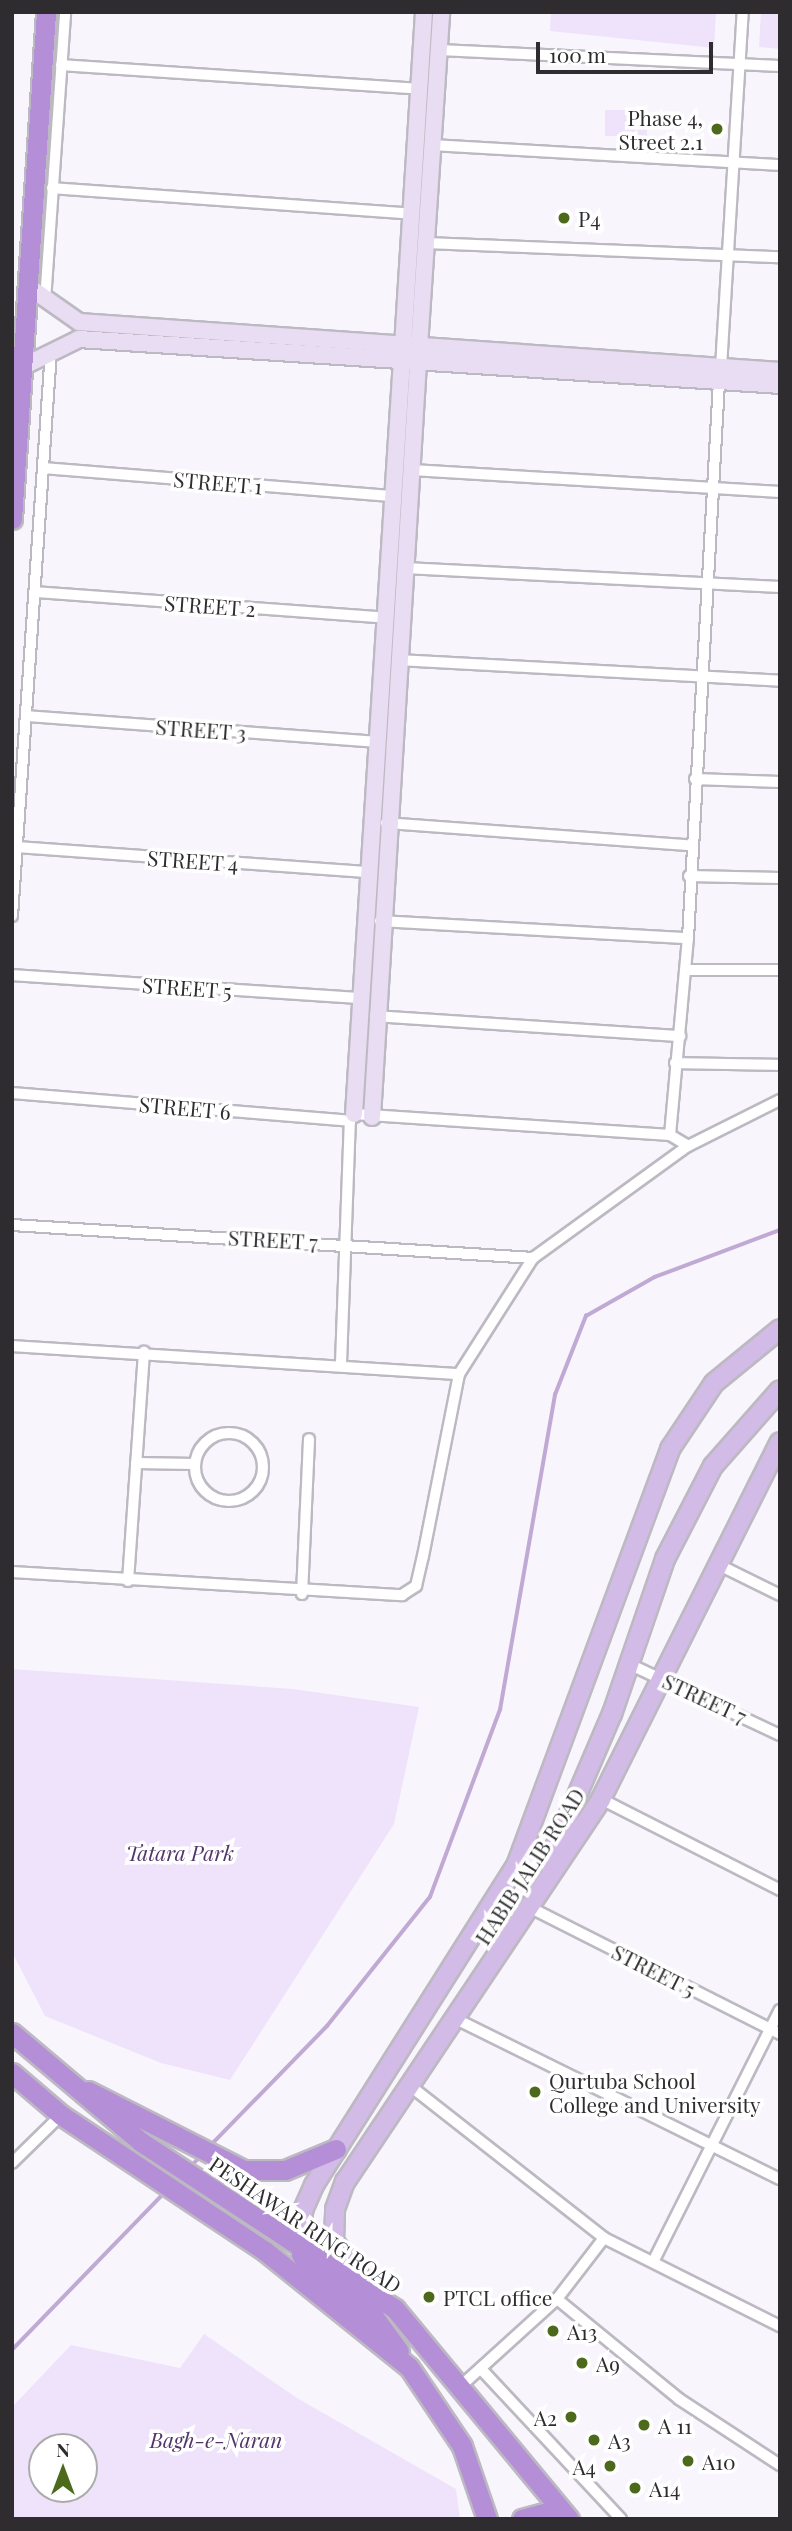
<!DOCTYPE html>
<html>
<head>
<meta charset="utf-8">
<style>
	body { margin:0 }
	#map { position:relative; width:792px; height:2531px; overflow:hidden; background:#f9f5fd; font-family:"Playfair Display",serif }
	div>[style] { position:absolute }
	.green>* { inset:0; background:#efe3fb; transform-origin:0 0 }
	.stream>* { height:3.5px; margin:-1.75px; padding:0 1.75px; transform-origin:1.75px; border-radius:1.75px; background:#c0aad4 }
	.roads { filter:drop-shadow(2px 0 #bdb9c2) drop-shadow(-2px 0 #bdb9c2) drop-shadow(0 2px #bdb9c2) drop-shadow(0 -2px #bdb9c2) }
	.street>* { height:10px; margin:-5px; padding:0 5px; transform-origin:5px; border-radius:5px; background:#fff }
	.street>.ring { margin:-5px; padding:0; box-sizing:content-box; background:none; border:10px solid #fff; border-radius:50% }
	.secondary>* { height:16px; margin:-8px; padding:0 8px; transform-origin:8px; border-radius:8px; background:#e8ddf3 }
	.primary>* { height:18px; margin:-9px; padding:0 9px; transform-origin:9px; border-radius:9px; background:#d2bbe6 }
	.highway>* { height:19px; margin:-9.5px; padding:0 9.5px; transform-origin:9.5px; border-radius:9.5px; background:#b48ed6 }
	.dots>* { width:19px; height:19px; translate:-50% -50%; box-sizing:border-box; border:4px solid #fff; border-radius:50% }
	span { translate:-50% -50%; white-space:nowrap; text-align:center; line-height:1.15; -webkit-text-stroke:7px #fff; paint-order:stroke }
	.poi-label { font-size:21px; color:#2e2c2f }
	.right { translate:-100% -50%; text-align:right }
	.left { translate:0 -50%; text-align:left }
	.street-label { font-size:21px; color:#2e2c2f }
	.park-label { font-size:21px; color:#52356b; font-style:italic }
	.frame { position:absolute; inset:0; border:14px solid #2e2c2f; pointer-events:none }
	.north { position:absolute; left:28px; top:2433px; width:70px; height:70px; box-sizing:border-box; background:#fff; border:2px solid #ababac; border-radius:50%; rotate:0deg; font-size:19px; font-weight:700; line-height:28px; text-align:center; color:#2e2c2f }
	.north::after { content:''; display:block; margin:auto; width:24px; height:32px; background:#4c691c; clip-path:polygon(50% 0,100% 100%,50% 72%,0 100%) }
	.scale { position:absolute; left:536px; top:42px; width:177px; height:32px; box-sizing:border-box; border:4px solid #2e2c2f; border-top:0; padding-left:9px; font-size:21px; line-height:24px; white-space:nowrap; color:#2e2c2f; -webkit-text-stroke:5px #fff; paint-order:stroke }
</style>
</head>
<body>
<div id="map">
	<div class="green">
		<i style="clip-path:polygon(551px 12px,716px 12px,714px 48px,550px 31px)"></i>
		<i style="clip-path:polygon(761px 12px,780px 12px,780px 49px,759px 47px)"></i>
		<i style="left:605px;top:110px;width:42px;height:26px"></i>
		<i style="clip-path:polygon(12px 1669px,293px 1689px,419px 1707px,394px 1824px,230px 2080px,161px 2063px,45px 2016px,12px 1952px)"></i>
		<i style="clip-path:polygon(evenodd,204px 2334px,297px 2398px,456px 2489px,460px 2519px,12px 2519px,12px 2407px,71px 2345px,180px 2368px,204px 2334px,84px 2447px,84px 2489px,42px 2489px,42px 2447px,84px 2447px)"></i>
	</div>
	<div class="stream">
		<i style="left:211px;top:2145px;width:166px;rotate:-45.7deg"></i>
		<i style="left:327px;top:2026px;width:165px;rotate:-51.4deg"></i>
		<i style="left:430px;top:1897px;width:200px;rotate:-69.5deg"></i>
		<i style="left:500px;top:1710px;width:320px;rotate:-80.1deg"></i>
		<i style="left:555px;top:1395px;width:85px;rotate:-68.6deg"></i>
		<i style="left:586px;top:1316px;width:79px;rotate:-29.5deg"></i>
		<i style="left:655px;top:1277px;width:134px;rotate:-20.6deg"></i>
		<i style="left:189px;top:2168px;width:17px;rotate:-45deg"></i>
		<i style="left:12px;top:2350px;width:219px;rotate:-45.9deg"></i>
	</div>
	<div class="roads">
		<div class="street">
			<i style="left:439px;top:50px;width:341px;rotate:2.7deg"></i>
			<i style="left:61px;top:65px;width:359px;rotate:3.8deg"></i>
			<i style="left:432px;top:145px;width:349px;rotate:3.3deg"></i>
			<i style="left:52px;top:188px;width:360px;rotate:4.1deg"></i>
			<i style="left:425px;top:243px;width:355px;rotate:2.3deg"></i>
			<i style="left:45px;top:301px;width:290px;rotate:-86deg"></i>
			<i style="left:721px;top:367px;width:356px;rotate:-86.5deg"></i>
			<i style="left:43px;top:468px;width:352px;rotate:4.6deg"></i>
			<i style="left:412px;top:470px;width:369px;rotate:3.4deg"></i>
			<i style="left:405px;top:568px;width:375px;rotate:2.9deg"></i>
			<i style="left:35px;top:592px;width:351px;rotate:4.2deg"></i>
			<i style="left:398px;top:660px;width:383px;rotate:3.1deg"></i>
			<i style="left:26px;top:716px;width:352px;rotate:4.2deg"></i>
			<i style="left:695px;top:779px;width:85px;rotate:2deg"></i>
			<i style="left:386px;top:823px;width:304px;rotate:4.2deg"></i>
			<i style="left:18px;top:847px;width:351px;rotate:4.1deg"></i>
			<i style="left:689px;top:876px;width:91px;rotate:1.3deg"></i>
			<i style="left:12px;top:916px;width:566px;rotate:-86.05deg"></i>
			<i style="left:380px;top:921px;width:308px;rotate:3.2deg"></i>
			<i style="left:686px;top:970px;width:94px"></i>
			<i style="left:12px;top:975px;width:350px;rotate:3.8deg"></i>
			<i style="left:375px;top:1016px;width:306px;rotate:3.8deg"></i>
			<i style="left:675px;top:1063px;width:105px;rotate:1.1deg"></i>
			<i style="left:12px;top:1093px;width:339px;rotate:4.7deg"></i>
			<i style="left:350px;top:1121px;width:8px;rotate:-60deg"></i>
			<i style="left:354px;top:1114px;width:317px;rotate:3.8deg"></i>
			<i style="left:670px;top:1135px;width:21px;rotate:31deg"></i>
			<i style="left:670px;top:1135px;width:198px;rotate:-84.8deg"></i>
			<i style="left:688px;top:938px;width:557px;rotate:-86.81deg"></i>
			<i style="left:12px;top:1225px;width:522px;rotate:3.62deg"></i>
			<i style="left:12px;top:1346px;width:448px;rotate:3.6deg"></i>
			<i style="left:341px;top:1363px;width:242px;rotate:-87.9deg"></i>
			<i class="ring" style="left:195px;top:1433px;width:58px;height:58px"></i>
			<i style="left:136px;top:1463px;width:59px;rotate:1deg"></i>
			<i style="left:719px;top:1565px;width:68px;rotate:26.2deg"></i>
			<i style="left:12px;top:1572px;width:391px;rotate:3.4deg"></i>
			<i style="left:402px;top:1595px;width:17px;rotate:-33deg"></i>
			<i style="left:416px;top:1586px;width:31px;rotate:-77deg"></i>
			<i style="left:423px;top:1556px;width:186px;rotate:-78.8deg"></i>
			<i style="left:459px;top:1374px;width:138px;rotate:-57.5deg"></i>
			<i style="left:533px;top:1258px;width:191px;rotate:-35.9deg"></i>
			<i style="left:688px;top:1146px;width:103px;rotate:-26.6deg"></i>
			<i style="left:128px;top:1581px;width:230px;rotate:-86deg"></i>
			<i style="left:302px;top:1594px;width:155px;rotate:-87.4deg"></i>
			<i style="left:629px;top:1664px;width:167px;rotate:25.2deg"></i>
			<i style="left:601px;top:1799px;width:201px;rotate:26.9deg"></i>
			<i style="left:529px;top:1907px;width:281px;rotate:26.8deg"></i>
			<i style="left:456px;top:2019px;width:361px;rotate:26.3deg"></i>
			<i style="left:409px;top:2085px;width:248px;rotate:38.1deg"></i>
			<i style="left:604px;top:2238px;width:197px;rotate:26.6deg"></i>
			<i style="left:12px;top:2163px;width:69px;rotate:-44.4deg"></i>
			<i style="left:653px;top:2262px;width:282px;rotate:-63.3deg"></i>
			<i style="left:557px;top:2299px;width:158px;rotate:39.3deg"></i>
			<i style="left:679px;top:2399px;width:121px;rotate:33.2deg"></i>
			<i style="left:482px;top:2370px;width:204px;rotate:47deg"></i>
			<i style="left:462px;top:2385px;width:128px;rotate:-42.2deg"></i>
			<i style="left:557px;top:2299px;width:77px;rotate:-52.4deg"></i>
		</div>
		<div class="secondary">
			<i style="left:29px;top:287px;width:61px;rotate:35deg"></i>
			<i style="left:79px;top:322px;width:703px;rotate:4deg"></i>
			<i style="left:403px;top:346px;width:335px;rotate:-86.4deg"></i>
			<i style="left:419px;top:347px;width:336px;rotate:-86.2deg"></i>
			<i style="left:22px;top:367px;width:64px;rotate:-26.2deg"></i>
			<i style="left:79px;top:339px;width:703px;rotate:3.75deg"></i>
			<i style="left:354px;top:1114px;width:756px;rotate:-86.36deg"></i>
			<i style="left:372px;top:1117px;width:756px;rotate:-86.51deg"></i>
		</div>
		<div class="primary">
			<i style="left:548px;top:1863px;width:162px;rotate:-66.8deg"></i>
			<i style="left:612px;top:1714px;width:164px;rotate:-71.1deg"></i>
			<i style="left:665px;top:1559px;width:105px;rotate:-62.7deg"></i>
			<i style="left:713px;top:1466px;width:101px;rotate:-48.6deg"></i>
			<i style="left:300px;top:2248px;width:38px;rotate:-85deg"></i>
			<i style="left:303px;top:2210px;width:27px;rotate:-66deg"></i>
			<i style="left:314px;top:2185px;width:378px;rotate:-57.7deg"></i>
			<i style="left:516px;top:1866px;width:445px;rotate:-69.7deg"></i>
			<i style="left:670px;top:1449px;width:79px;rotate:-56.3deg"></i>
			<i style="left:714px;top:1383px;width:85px;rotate:-39.3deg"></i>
			<i style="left:370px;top:2290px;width:61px;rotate:-126.3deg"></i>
			<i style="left:334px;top:2241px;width:32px;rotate:-88deg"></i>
			<i style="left:335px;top:2209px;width:29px;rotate:-70deg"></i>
			<i style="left:345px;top:2182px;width:461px;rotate:-56.2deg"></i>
			<i style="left:601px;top:1799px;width:399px;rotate:-63.4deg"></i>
		</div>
		<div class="highway">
			<i style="left:12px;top:519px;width:508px;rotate:-86.16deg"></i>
			<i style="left:12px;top:2033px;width:169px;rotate:40.2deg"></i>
			<i style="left:141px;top:2142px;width:304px;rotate:33.3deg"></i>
			<i style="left:395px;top:2309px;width:273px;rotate:50.4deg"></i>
			<i style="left:12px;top:2073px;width:65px;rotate:40.6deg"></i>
			<i style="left:61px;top:2115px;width:245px;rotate:33.7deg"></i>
			<i style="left:265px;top:2251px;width:185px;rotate:38.9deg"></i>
			<i style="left:409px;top:2367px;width:95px;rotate:56.1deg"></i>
			<i style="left:462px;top:2446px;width:77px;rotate:71.1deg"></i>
			<i style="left:88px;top:2091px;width:175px;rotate:26.9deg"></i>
			<i style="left:244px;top:2170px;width:41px"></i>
			<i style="left:285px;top:2170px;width:55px;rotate:-22.4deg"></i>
			<i style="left:301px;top:2254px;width:21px;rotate:59deg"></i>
			<i style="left:312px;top:2272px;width:77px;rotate:36deg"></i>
			<i style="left:374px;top:2317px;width:42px;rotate:53.7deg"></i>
			<i style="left:522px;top:2519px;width:24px;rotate:-15deg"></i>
			<i style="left:545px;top:2513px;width:23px;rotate:15deg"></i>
		</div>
	</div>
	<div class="dots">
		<i style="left:717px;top:129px;background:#4c691c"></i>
		<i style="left:564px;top:218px;background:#4c691c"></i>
		<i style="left:535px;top:2092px;background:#4c691c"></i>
		<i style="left:429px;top:2297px;background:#4c691c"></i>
		<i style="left:553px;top:2331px;background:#4c691c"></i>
		<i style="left:582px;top:2363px;background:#4c691c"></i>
		<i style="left:571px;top:2417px;background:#4c691c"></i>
		<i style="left:644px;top:2425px;background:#4c691c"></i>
		<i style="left:594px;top:2440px;background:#4c691c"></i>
		<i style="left:688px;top:2461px;background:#4c691c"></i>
		<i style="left:610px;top:2466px;background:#4c691c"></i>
		<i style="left:635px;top:2488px;background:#4c691c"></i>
	</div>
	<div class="poi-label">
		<span class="right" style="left:703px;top:129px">Phase 4,<br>Street 2.1</span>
		<span class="left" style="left:578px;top:218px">P4</span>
		<span class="left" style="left:549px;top:2092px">Qurtuba School<br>College and University</span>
		<span class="left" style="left:443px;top:2297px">PTCL office</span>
		<span class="left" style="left:567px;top:2331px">A13</span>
		<span class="left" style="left:596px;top:2363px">A9</span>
		<span class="right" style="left:557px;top:2417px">A2</span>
		<span class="left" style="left:658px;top:2425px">A 11</span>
		<span class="left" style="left:608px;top:2440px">A3</span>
		<span class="left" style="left:702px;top:2461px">A10</span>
		<span class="right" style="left:596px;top:2466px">A4</span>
		<span class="left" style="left:649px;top:2488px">A14</span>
	</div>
	<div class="street-label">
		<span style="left:218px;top:482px;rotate:5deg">STREET 1</span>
		<span style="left:210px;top:605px;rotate:4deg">STREET 2</span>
		<span style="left:201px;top:729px;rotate:4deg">STREET 3</span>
		<span style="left:193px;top:860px;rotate:4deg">STREET 4</span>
		<span style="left:187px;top:987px;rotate:4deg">STREET 5</span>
		<span style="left:185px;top:1107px;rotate:5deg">STREET 6</span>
		<span style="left:273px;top:1239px;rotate:3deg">STREET 7</span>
		<span style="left:705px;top:1698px;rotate:25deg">STREET 7</span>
		<span style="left:529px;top:1866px;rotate:-57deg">HABIB JALIB ROAD</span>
		<span style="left:654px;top:1970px;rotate:27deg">STREET 5</span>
		<span style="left:306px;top:2224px;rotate:34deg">PESHAWAR RING ROAD</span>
	</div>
	<div class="park-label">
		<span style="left:180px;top:1852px">Tatara Park</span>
		<span style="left:216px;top:2439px">Bagh-e-Naran</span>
	</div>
	<div class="frame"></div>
	<div class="north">N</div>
	<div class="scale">100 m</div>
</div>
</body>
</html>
